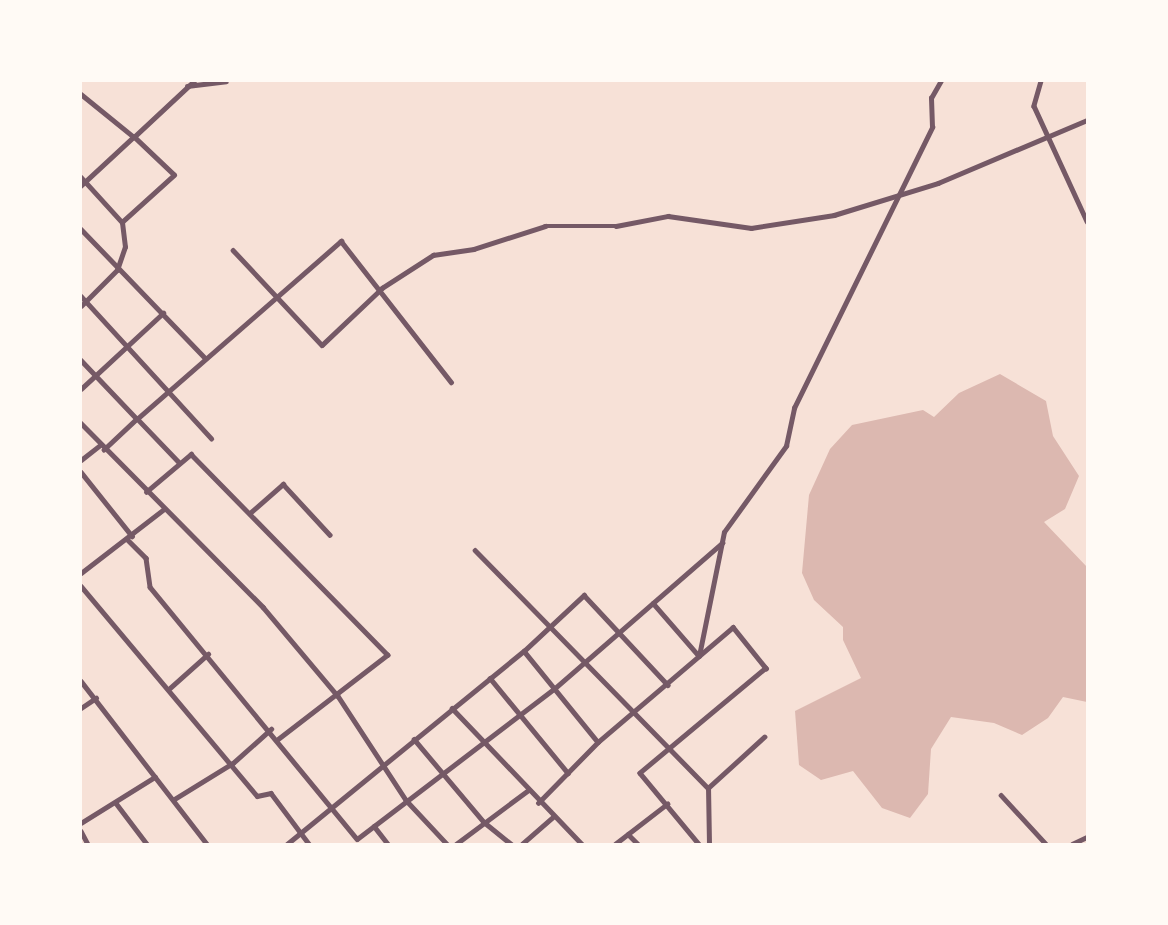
<!DOCTYPE html>
<html>
<head>
<meta charset="utf-8">
<style>
	body { margin:0 }
	#map { position:relative; width:1168px; height:925px; overflow:hidden; background:#f7e1d7; font-family:Karla,sans-serif }
	div>[style] { position:absolute }
	.water>* { inset:0; background:#dcb8b0 }
	.minor>* { height:4.5px; margin:-2.25px; padding:0 2.25px; transform-origin:2.25px; border-radius:2.25px; background:#755966 }
	span { translate:-50% -50%; white-space:nowrap; text-align:center; line-height:1.15; -webkit-text-stroke:4.5px #fffaf5; paint-order:stroke }
	.frame { position:absolute; inset:0; border:82px solid #fffaf5; pointer-events:none }
</style>
</head>
<body>
<div id="map">
	<div class="water">
		<i style="clip-path:polygon(1000px 374px,1046px 401px,1053px 436px,1079px 476px,1065px 509px,1044px 522px,1087px 567px,1087px 702px,1063px 697px,1048px 718px,1022px 735px,994px 723px,951px 717px,931px 749px,928px 794px,910px 818px,882px 808px,853px 771px,821px 780px,799px 765px,795px 711px,861px 678px,843px 640px,843px 627px,814px 600px,802px 573px,809px 495px,830px 449px,852px 425px,923px 410px,934px 417px,959px 393px)"></i>
	</div>
	<div class="minor">
		<i style="left:1041px;top:81px;width:26px;rotate:106deg"></i>
		<i style="left:1034px;top:106px;width:127px;rotate:65.3deg"></i>
		<i style="left:187px;top:86px;width:39px;rotate:-7deg"></i>
		<i style="left:81px;top:94px;width:68px;rotate:39.1deg"></i>
		<i style="left:134px;top:137px;width:72px;rotate:137.2deg"></i>
		<i style="left:81px;top:177px;width:61px;rotate:47.7deg"></i>
		<i style="left:81px;top:229px;width:178px;rotate:46.1deg"></i>
		<i style="left:233px;top:250px;width:130px;rotate:46.9deg"></i>
		<i style="left:322px;top:345px;width:83px;rotate:-43.5deg"></i>
		<i style="left:382px;top:288px;width:61px;rotate:-32.9deg"></i>
		<i style="left:433px;top:255px;width:41px;rotate:-8.3deg"></i>
		<i style="left:474px;top:249px;width:75px;rotate:-17.9deg"></i>
		<i style="left:545px;top:226px;width:71px"></i>
		<i style="left:616px;top:226px;width:53px;rotate:-10.9deg"></i>
		<i style="left:668px;top:216px;width:84px;rotate:8.2deg"></i>
		<i style="left:751px;top:228px;width:84px;rotate:-8.9deg"></i>
		<i style="left:834px;top:215px;width:109px;rotate:-17.1deg"></i>
		<i style="left:938px;top:183px;width:162px;rotate:-22.9deg"></i>
		<i style="left:81px;top:296px;width:193px;rotate:47.5deg"></i>
		<i style="left:81px;top:306px;width:51px;rotate:-45deg"></i>
		<i style="left:117px;top:270px;width:24px;rotate:-71deg"></i>
		<i style="left:125px;top:247px;width:25px;rotate:-97deg"></i>
		<i style="left:122px;top:222px;width:70px;rotate:-42.1deg"></i>
		<i style="left:174px;top:175px;width:55px;rotate:-136.5deg"></i>
		<i style="left:134px;top:137px;width:82px;rotate:-43deg"></i>
		<i style="left:81px;top:360px;width:81px;rotate:46.5deg"></i>
		<i style="left:137px;top:419px;width:45px;rotate:136.8deg"></i>
		<i style="left:81px;top:389px;width:112px;rotate:-42.8deg"></i>
		<i style="left:81px;top:423px;width:259px;rotate:45.3deg"></i>
		<i style="left:263px;top:607px;width:116px;rotate:49.9deg"></i>
		<i style="left:338px;top:696px;width:124px;rotate:56.8deg"></i>
		<i style="left:406px;top:800px;width:60px;rotate:47deg"></i>
		<i style="left:81px;top:460px;width:24px;rotate:-38deg"></i>
		<i style="left:179px;top:463px;width:61px;rotate:-133.7deg"></i>
		<i style="left:137px;top:419px;width:271px;rotate:-41.1deg"></i>
		<i style="left:341px;top:241px;width:179px;rotate:52deg"></i>
		<i style="left:81px;top:472px;width:82px;rotate:51.4deg"></i>
		<i style="left:146px;top:492px;width:59px;rotate:-40.2deg"></i>
		<i style="left:191px;top:454px;width:281px;rotate:45.6deg"></i>
		<i style="left:388px;top:655px;width:138px;rotate:142.4deg"></i>
		<i style="left:250px;top:513px;width:44px;rotate:-41.3deg"></i>
		<i style="left:283px;top:484px;width:69px;rotate:47.3deg"></i>
		<i style="left:127px;top:539px;width:27px;rotate:45deg"></i>
		<i style="left:146px;top:558px;width:29px;rotate:82deg"></i>
		<i style="left:150px;top:587px;width:326px;rotate:50.6deg"></i>
		<i style="left:357px;top:839px;width:248px;rotate:-37.3deg"></i>
		<i style="left:554px;top:689px;width:223px;rotate:-41deg"></i>
		<i style="left:475px;top:550px;width:333px;rotate:45.6deg"></i>
		<i style="left:81px;top:573px;width:105px;rotate:-37.6deg"></i>
		<i style="left:81px;top:586px;width:274px;rotate:50deg"></i>
		<i style="left:257px;top:796px;width:14px;rotate:-12deg"></i>
		<i style="left:271px;top:793px;width:64px;rotate:53.3deg"></i>
		<i style="left:653px;top:603px;width:70px;rotate:49deg"></i>
		<i style="left:524px;top:651px;width:117px;rotate:50.9deg"></i>
		<i style="left:699px;top:656px;width:126px;rotate:-78.6deg"></i>
		<i style="left:724px;top:532px;width:106px;rotate:-54.2deg"></i>
		<i style="left:786px;top:446px;width:39px;rotate:-78deg"></i>
		<i style="left:794px;top:408px;width:313px;rotate:-63.8deg"></i>
		<i style="left:932px;top:127px;width:29px;rotate:-92deg"></i>
		<i style="left:931px;top:98px;width:20px;rotate:-60deg"></i>
		<i style="left:490px;top:678px;width:123px;rotate:50.6deg"></i>
		<i style="left:81px;top:681px;width:206px;rotate:52.3deg"></i>
		<i style="left:170px;top:688px;width:51px;rotate:-41.8deg"></i>
		<i style="left:81px;top:708px;width:18px;rotate:-34deg"></i>
		<i style="left:452px;top:708px;width:188px;rotate:46.3deg"></i>
		<i style="left:414px;top:739px;width:109px;rotate:49.9deg"></i>
		<i style="left:484px;top:822px;width:35px;rotate:39deg"></i>
		<i style="left:1001px;top:795px;width:67px;rotate:47.4deg"></i>
		<i style="left:173px;top:800px;width:70px;rotate:-31.7deg"></i>
		<i style="left:233px;top:763px;width:51px;rotate:-41.8deg"></i>
		<i style="left:116px;top:803px;width:51px;rotate:52.9deg"></i>
		<i style="left:538px;top:803px;width:86px;rotate:-45.5deg"></i>
		<i style="left:598px;top:742px;width:177px;rotate:-40.4deg"></i>
		<i style="left:733px;top:627px;width:53px;rotate:51.2deg"></i>
		<i style="left:766px;top:668px;width:164px;rotate:140.2deg"></i>
		<i style="left:640px;top:773px;width:92px;rotate:50.3deg"></i>
		<i style="left:81px;top:823px;width:87px;rotate:-31.9deg"></i>
		<i style="left:374px;top:826px;width:23px;rotate:52deg"></i>
		<i style="left:81px;top:831px;width:15px;rotate:62deg"></i>
		<i style="left:628px;top:834px;width:14px;rotate:45deg"></i>
		<i style="left:287px;top:844px;width:306px;rotate:-39.2deg"></i>
		<i style="left:524px;top:651px;width:82px;rotate:-43deg"></i>
		<i style="left:584px;top:595px;width:123px;rotate:47deg"></i>
		<i style="left:456px;top:844px;width:89px;rotate:-36.7deg"></i>
		<i style="left:522px;top:844px;width:41px;rotate:-41.1deg"></i>
		<i style="left:615px;top:844px;width:66px;rotate:-37.6deg"></i>
		<i style="left:709px;top:844px;width:56px;rotate:-91deg"></i>
		<i style="left:708px;top:788px;width:76px;rotate:-42.3deg"></i>
		<i style="left:1072px;top:844px;width:17px;rotate:-25deg"></i>
	</div>
	<div class="frame"></div>
</div>
</body>
</html>
